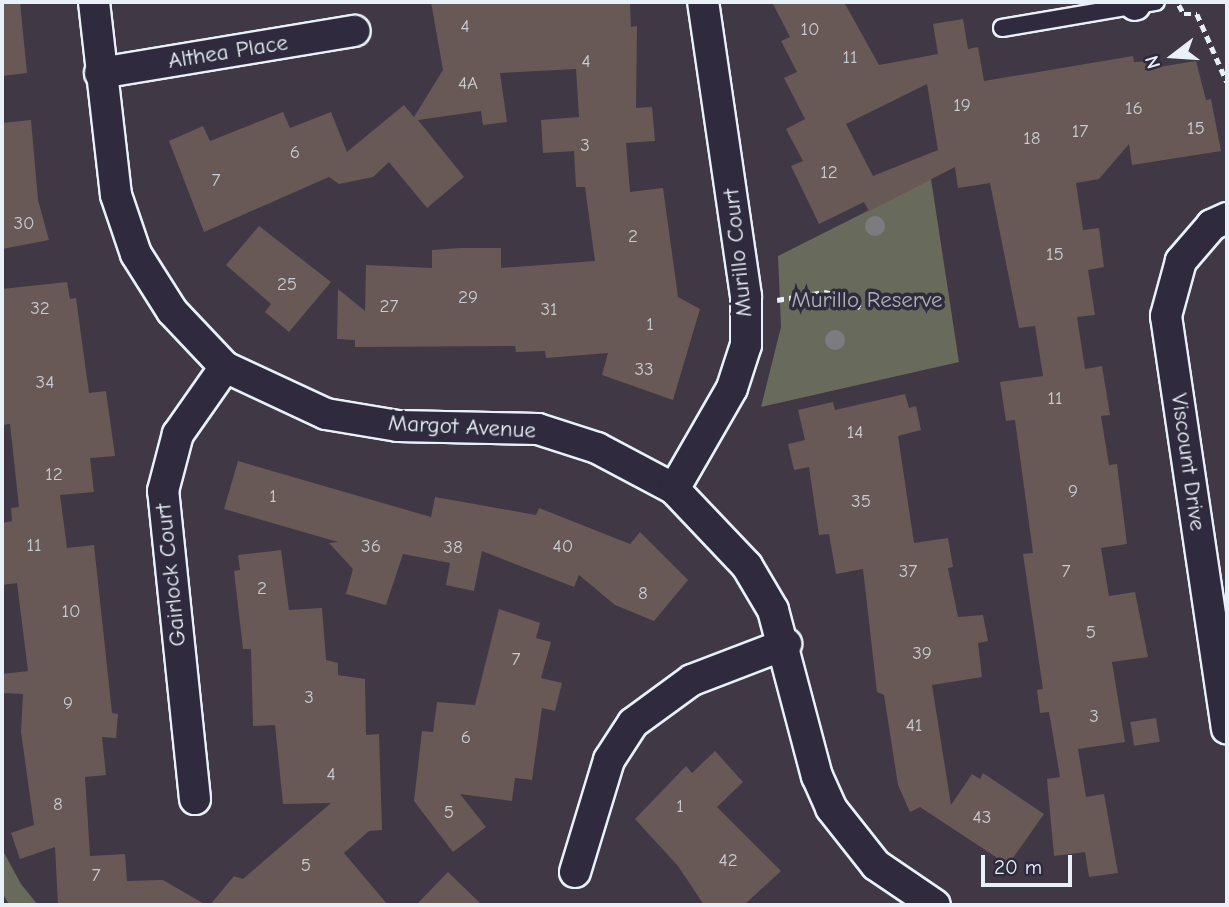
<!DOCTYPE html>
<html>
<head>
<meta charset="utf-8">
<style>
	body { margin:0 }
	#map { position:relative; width:1229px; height:907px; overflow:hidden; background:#403844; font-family:"Comic Neue",sans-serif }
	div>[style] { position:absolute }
	.green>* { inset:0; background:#686a5b }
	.building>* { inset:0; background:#685956; transform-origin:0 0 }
	.path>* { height:4.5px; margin-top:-2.25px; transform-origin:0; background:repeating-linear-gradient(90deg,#e8f1f8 0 7px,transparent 0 12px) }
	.roads { filter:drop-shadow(2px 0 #e8f1f8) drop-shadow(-2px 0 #e8f1f8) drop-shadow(0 2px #e8f1f8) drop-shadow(0 -2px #e8f1f8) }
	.lane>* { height:16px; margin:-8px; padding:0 8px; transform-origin:8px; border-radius:8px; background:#2f2a3d }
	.street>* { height:30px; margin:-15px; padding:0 15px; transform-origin:15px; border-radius:15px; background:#2f2a3d }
	.trees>* { width:20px; height:20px; margin:-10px; border-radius:50%; background:#7c7c80 }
	span { translate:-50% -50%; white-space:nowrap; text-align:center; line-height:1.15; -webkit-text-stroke:7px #2f2a3d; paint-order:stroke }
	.number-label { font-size:19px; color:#c8cbd0 }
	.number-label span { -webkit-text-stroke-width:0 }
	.street-label { font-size:23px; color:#e8f1f8 }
	.park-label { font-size:23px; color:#aeb4b1 }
	.frame { position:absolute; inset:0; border:4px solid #e8f1f8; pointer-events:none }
	.north { position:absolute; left:1138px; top:21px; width:70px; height:70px; -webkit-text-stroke:5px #2f2a3d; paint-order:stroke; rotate:253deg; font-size:19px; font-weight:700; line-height:28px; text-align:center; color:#e8f1f8 }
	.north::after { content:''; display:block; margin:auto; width:24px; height:32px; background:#e8f1f8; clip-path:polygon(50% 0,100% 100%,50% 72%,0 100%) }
	.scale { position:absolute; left:981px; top:855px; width:91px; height:32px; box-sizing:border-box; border:4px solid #e8f1f8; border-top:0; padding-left:9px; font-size:21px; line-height:24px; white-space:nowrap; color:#e8f1f8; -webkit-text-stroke:5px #2f2a3d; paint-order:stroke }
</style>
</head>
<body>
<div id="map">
	<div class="green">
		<i style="clip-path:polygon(931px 179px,959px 362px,761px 407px,781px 327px,778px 256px)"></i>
		<i style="clip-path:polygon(2px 849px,21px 884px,38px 905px,8px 903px,2px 892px)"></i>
	</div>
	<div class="building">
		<i style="clip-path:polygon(2px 2px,20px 2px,27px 73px,2px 76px)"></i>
		<i style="clip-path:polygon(431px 2px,630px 2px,631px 27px,637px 26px,636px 108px,652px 107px,655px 141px,626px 143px,630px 192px,663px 188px,678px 297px,700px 309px,673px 400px,602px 375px,608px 353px,546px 358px,545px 351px,516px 352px,515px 346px,355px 347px,355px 340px,337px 339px,338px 289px,365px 311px,366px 265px,432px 268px,432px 250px,460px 248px,501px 248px,501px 268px,595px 261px,585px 187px,576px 187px,574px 151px,543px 153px,541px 120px,579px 117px,576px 69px,500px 73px,507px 122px,483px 125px,481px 111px,418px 120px,464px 177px,427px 208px,389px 162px,373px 177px,339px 184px,329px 177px,204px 232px,169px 141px,203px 126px,210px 141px,283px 112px,290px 128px,331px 112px,347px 152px,404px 105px,414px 117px,443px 70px)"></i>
		<i style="clip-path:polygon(evenodd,772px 2px,844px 2px,879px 65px,938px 54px,933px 24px,963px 19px,968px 49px,978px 47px,984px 81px,1133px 56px,1134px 62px,1152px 61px,1153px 68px,1196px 61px,1206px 100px,1211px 99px,1221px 151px,1132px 165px,1129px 144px,1099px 179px,1076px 183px,1083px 230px,1099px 228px,1104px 267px,1088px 270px,1095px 315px,1077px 317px,1085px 369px,1102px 366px,1110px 415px,1101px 416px,1109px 465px,1117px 464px,1127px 544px,1101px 548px,1109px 596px,1135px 592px,1148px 657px,1112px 662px,1125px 742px,1078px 749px,1086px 797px,1104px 794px,1118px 873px,1089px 877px,1085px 852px,1054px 856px,1047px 779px,1060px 777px,1049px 712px,1040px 713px,1037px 690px,1043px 689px,1023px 554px,1033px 553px,1015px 420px,1006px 421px,1000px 382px,1043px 376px,1035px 326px,1019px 328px,990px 183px,958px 188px,955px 167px,869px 211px,864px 202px,819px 224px,791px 166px,803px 161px,786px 129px,805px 119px,784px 78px,797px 72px,781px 41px,790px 37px,772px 2px,927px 84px,938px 150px,873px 176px,846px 124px,927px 84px)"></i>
		<i style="clip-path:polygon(31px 120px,38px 200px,49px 240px,2px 249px,2px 123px)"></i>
		<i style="clip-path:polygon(259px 226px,331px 282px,289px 332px,265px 312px,271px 304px,226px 265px)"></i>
		<i style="clip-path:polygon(67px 282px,70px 299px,76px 298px,89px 393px,106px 391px,115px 456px,90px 458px,94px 492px,60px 495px,67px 548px,94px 545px,112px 713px,118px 714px,116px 738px,102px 737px,106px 775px,85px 777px,90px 856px,125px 854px,127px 881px,163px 880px,206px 905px,58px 905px,55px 847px,20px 859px,11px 833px,34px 825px,21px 732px,23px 694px,2px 693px,2px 674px,28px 671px,17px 583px,2px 585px,2px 523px,12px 521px,11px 508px,19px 507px,10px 424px,2px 425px,2px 289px)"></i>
		<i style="clip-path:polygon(905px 394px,909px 408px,916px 406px,921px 430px,898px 436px,914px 543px,948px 538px,953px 567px,948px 568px,958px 617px,983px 615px,988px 641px,978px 643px,982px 677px,932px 685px,951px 805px,972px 774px,980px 779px,983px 773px,1044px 814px,1008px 865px,920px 807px,910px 812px,898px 785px,884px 695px,877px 692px,863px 569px,836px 574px,829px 534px,819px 535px,809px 467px,794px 470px,788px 444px,805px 440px,798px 410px,833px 402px,835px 410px)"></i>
		<i style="clip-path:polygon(238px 461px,431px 517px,435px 497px,536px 515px,539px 508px,630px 544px,640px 532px,688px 580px,654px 621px,615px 605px,579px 575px,574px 587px,482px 551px,474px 591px,446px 585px,450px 563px,403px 554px,386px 605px,346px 594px,353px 569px,329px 543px,338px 542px,224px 509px)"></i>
		<i style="clip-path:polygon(281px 550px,289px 610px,322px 608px,326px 660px,338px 663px,338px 675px,365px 679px,366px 735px,379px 734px,382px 830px,369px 831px,344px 853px,388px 905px,210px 905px,234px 876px,243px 879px,331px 803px,283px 804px,275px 725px,253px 726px,251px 649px,243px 649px,234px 571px,240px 570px,238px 555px)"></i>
		<i style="clip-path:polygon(499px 609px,540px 623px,536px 638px,551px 642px,541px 678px,562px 683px,555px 711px,542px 708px,532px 780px,515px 778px,512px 801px,460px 794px,486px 827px,453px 852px,414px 801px,422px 731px,433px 732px,437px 702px,475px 705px)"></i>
		<i style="left:1156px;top:718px;width:24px;height:26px;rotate:81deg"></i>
		<i style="clip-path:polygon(715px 751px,743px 782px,717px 807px,781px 871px,744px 905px,704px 905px,678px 866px,635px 819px,686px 766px,692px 773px)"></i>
		<i style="clip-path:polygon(448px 872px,482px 905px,416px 905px)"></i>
	</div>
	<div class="path">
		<i style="left:1179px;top:5px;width:10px;rotate:61deg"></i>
		<i style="left:1184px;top:14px;width:13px"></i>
		<i style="left:1197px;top:14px;width:74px;rotate:66.2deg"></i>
		<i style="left:777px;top:300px;width:48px;rotate:-9.7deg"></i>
		<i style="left:824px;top:292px;width:21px;rotate:11deg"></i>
		<i style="left:845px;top:296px;width:20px;rotate:37deg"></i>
	</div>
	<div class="roads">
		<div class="lane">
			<i style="left:1002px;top:28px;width:156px;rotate:-9.6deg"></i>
		</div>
		<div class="street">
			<i style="left:94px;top:2px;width:194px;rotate:83.5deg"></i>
			<i style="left:116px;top:195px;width:62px;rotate:71.3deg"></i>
			<i style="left:136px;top:254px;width:67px;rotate:57.7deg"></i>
			<i style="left:172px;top:311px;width:77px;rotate:46.6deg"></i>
			<i style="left:225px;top:367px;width:111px;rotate:25deg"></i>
			<i style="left:326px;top:414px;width:73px;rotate:9.5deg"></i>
			<i style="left:398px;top:426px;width:140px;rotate:1.2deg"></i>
			<i style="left:538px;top:429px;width:62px;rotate:17.9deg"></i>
			<i style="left:597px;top:448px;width:87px;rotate:28deg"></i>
			<i style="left:674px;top:489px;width:106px;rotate:46.5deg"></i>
			<i style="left:747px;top:566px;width:51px;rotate:59.4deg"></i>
			<i style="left:773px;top:610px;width:172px;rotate:75.2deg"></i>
			<i style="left:817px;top:776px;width:35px;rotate:66deg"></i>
			<i style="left:831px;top:808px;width:73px;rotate:51.7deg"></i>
			<i style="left:876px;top:865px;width:71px;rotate:34.1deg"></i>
			<i style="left:1134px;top:2px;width:3px;rotate:72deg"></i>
			<i style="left:100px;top:73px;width:258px;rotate:-9.4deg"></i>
			<i style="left:1227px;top:218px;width:17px;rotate:155deg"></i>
			<i style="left:1212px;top:225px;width:48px;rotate:130.7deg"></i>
			<i style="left:1181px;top:261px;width:57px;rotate:105.3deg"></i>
			<i style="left:1166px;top:316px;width:417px;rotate:81.6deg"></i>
			<i style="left:674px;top:489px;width:116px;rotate:-60.1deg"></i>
			<i style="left:732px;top:388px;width:45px;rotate:-72deg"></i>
			<i style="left:746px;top:345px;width:49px;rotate:-90deg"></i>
			<i style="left:746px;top:296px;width:297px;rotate:-98.3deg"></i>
			<i style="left:195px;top:799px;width:310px;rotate:-95.9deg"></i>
			<i style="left:163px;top:491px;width:59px;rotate:-75.3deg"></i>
			<i style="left:178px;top:434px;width:82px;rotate:-55deg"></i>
			<i style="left:575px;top:872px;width:117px;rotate:-73.1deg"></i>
			<i style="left:609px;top:760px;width:44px;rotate:-57deg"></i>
			<i style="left:633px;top:723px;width:73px;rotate:-36.1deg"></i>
			<i style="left:692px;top:680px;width:101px;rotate:-21deg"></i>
		</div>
	</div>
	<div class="trees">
		<i style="left:875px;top:226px"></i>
		<i style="left:835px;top:340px"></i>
	</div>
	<div class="number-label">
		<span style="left:465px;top:27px">4</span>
		<span style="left:810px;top:30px">10</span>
		<span style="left:850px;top:58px">11</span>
		<span style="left:586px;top:62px">4</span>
		<span style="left:468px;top:84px">4A</span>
		<span style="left:962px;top:106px">19</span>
		<span style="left:1134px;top:109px">16</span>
		<span style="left:1196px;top:129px">15</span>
		<span style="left:1080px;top:132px">17</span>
		<span style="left:1032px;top:139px">18</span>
		<span style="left:585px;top:146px">3</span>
		<span style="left:295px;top:153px">6</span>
		<span style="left:829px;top:173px">12</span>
		<span style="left:216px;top:181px">7</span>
		<span style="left:24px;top:224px">30</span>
		<span style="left:633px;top:237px">2</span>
		<span style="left:1055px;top:255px">15</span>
		<span style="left:287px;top:285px">25</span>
		<span style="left:468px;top:298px">29</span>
		<span style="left:389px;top:307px">27</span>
		<span style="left:40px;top:309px">32</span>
		<span style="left:549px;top:310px">31</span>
		<span style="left:650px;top:325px">1</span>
		<span style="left:644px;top:370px">33</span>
		<span style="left:45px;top:383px">34</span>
		<span style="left:1055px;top:399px">11</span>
		<span style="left:855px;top:433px">14</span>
		<span style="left:54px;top:475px">12</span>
		<span style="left:1073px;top:492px">9</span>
		<span style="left:273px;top:497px">1</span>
		<span style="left:861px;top:502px">35</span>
		<span style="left:34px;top:546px">11</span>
		<span style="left:371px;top:547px">36</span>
		<span style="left:563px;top:547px">40</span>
		<span style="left:453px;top:548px">38</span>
		<span style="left:908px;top:572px">37</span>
		<span style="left:1066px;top:572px">7</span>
		<span style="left:262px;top:589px">2</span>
		<span style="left:643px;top:594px">8</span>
		<span style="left:71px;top:612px">10</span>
		<span style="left:1091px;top:633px">5</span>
		<span style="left:922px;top:654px">39</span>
		<span style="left:516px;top:660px">7</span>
		<span style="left:309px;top:698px">3</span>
		<span style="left:68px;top:704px">9</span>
		<span style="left:1094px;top:717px">3</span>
		<span style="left:914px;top:726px">41</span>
		<span style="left:466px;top:738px">6</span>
		<span style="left:331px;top:775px">4</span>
		<span style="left:58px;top:805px">8</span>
		<span style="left:680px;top:807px">1</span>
		<span style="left:449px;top:813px">5</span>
		<span style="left:982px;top:818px">43</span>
		<span style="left:728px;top:861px">42</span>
		<span style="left:306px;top:866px">5</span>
		<span style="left:96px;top:876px">7</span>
	</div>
	<div class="street-label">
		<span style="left:228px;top:52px;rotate:-9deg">Althea Place</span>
		<span style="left:738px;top:253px;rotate:-96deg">Murillo Court</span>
		<span style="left:462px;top:427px;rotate:3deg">Margot Avenue</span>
		<span style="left:1188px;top:462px;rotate:82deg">Viscount Drive</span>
		<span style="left:171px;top:575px;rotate:-96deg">Gairlock Court</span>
	</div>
	<div class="park-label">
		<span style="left:867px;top:300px">Murillo Reserve</span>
	</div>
	<div class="frame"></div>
	<div class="north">N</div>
	<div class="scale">20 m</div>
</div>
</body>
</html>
